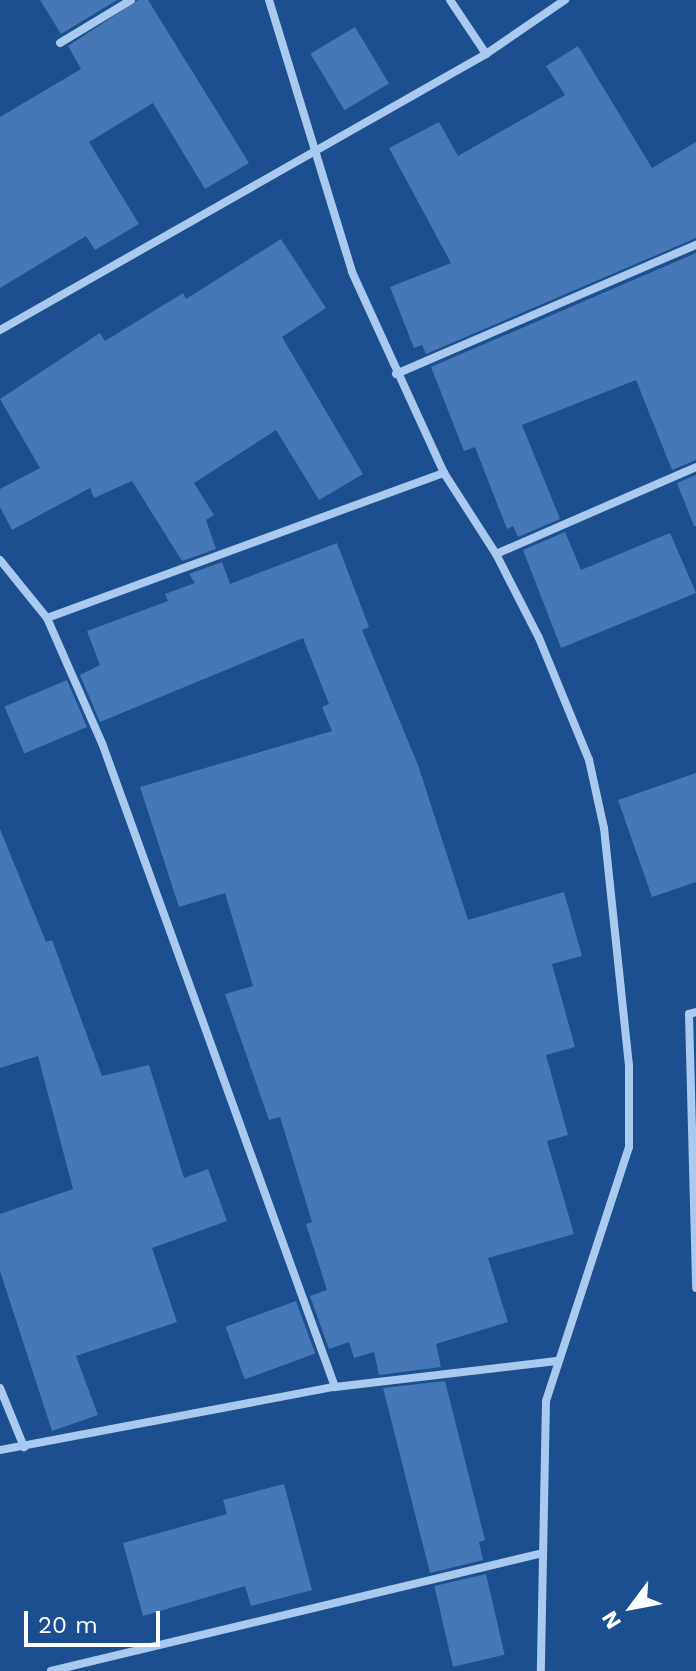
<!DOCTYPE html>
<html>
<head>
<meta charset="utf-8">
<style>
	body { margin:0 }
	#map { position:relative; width:696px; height:1671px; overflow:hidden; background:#1b4f8f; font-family:"Work Sans",sans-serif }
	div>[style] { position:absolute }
	.building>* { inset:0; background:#4478b7; transform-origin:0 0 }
	.street>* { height:8px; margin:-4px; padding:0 4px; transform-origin:4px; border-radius:4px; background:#a9c9ee }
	span { translate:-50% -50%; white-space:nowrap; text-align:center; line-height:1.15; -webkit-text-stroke:8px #1b4f8f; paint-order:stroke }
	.north { position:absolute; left:592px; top:1567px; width:80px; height:80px; -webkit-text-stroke:6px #1b4f8f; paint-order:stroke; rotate:238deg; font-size:22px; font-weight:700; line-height:32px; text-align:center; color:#fff }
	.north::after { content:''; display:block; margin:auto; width:28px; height:36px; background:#fff; clip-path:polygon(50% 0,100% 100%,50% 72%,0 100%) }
	.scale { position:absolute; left:24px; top:1611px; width:136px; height:36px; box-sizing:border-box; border:4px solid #fff; border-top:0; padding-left:10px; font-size:24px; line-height:28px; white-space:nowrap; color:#fff; -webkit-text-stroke:6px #1b4f8f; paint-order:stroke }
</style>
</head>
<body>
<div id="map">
	<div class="building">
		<i style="clip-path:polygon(40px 0,117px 0,61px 34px)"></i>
		<i style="clip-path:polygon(138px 0,148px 0,249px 163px,205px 189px,153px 103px,89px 142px,139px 224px,95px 250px,86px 236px,0 288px,0 117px,81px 69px,68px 46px)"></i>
		<i style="left:355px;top:27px;width:66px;height:52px;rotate:59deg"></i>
		<i style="clip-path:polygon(578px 46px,652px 168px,696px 142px,696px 238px,426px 354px,422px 345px,414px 348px,390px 287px,451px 263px,389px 148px,439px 122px,458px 156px,565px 95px,546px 66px)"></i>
		<i style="clip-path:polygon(281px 239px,326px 308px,282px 337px,363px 474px,319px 500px,276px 430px,194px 483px,214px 515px,206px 520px,216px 549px,182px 561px,132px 481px,94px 498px,90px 488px,12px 530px,0 507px,0 489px,40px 468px,0 399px,100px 333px,105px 341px,183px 293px,186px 299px)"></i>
		<i style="clip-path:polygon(696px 253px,696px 460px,672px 470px,636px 380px,522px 425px,560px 519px,518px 537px,513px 526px,507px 529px,475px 447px,464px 451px,431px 367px)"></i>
		<i style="clip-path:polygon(696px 475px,696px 526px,694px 526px,677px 483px)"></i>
		<i style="clip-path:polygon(565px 532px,581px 570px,670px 533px,696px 593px,561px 648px,523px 550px)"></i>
		<i style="clip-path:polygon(337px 543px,369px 627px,362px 630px,418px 765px,468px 920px,564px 892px,582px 956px,552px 964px,575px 1047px,546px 1055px,568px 1135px,547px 1141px,574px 1234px,488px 1258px,508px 1322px,436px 1344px,441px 1367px,379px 1375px,374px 1352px,354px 1358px,349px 1342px,329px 1349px,310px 1296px,327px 1290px,306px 1224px,312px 1222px,280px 1117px,269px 1120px,225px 994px,253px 986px,225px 893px,179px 907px,140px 787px,332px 731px,322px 707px,329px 704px,303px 638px,100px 722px,80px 675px,100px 665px,87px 631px,168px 601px,165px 594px,195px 583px,189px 574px,222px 562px,230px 584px)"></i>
		<i style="left:67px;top:680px;width:51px;height:68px;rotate:67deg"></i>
		<i style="clip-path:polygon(696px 773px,696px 882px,652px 897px,618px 800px)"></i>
		<i style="clip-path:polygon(0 829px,46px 942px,52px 940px,102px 1076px,149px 1065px,184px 1178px,208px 1169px,227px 1221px,152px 1248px,177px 1322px,76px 1356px,98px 1415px,52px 1431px,0 1271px,0 1214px,73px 1189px,38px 1056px,0 1068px)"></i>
		<i style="left:296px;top:1301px;width:56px;height:75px;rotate:70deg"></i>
		<i style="clip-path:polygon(445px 1381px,485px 1540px,479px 1542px,483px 1560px,430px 1573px,383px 1388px)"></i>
		<i style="clip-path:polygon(284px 1484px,312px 1590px,251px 1606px,245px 1586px,143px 1616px,123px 1543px,227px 1514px,223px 1500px)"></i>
		<i style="left:486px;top:1574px;width:83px;height:53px;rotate:77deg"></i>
	</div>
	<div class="street">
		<i style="left:269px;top:0;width:284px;rotate:73deg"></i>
		<i style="left:352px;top:272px;width:221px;rotate:65.4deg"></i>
		<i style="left:444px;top:473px;width:96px;rotate:57.3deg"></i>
		<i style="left:496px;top:554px;width:94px;rotate:62.9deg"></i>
		<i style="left:539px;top:638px;width:132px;rotate:67.7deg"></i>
		<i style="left:589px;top:760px;width:70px;rotate:77.6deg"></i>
		<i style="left:604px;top:828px;width:238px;rotate:84deg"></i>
		<i style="left:629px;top:1065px;width:82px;rotate:90deg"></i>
		<i style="left:629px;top:1147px;width:267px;rotate:108.1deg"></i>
		<i style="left:546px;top:1401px;width:270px;rotate:91.1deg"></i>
		<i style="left:450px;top:0;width:65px;rotate:56.3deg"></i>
		<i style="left:60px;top:43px;width:83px;rotate:-31.2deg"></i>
		<i style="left:0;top:330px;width:559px;rotate:-29.59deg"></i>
		<i style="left:486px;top:54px;width:96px;rotate:-34.4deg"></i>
		<i style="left:396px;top:374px;width:327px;rotate:-23.3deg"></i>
		<i style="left:496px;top:554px;width:218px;rotate:-23.5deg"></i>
		<i style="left:0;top:560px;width:75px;rotate:51deg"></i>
		<i style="left:47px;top:618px;width:137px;rotate:66.3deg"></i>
		<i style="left:102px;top:743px;width:685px;rotate:70.11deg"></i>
		<i style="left:47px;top:618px;width:423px;rotate:-20.1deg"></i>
		<i style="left:696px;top:1012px;width:7px;rotate:164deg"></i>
		<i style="left:689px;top:1014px;width:274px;rotate:88.5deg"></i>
		<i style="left:0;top:1388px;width:64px;rotate:67.9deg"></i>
		<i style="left:0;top:1450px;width:341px;rotate:-10.7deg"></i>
		<i style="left:335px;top:1387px;width:223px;rotate:-6.7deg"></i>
		<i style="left:51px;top:1671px;width:502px;rotate:-13.48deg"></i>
	</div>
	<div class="north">N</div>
	<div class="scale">20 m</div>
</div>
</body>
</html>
